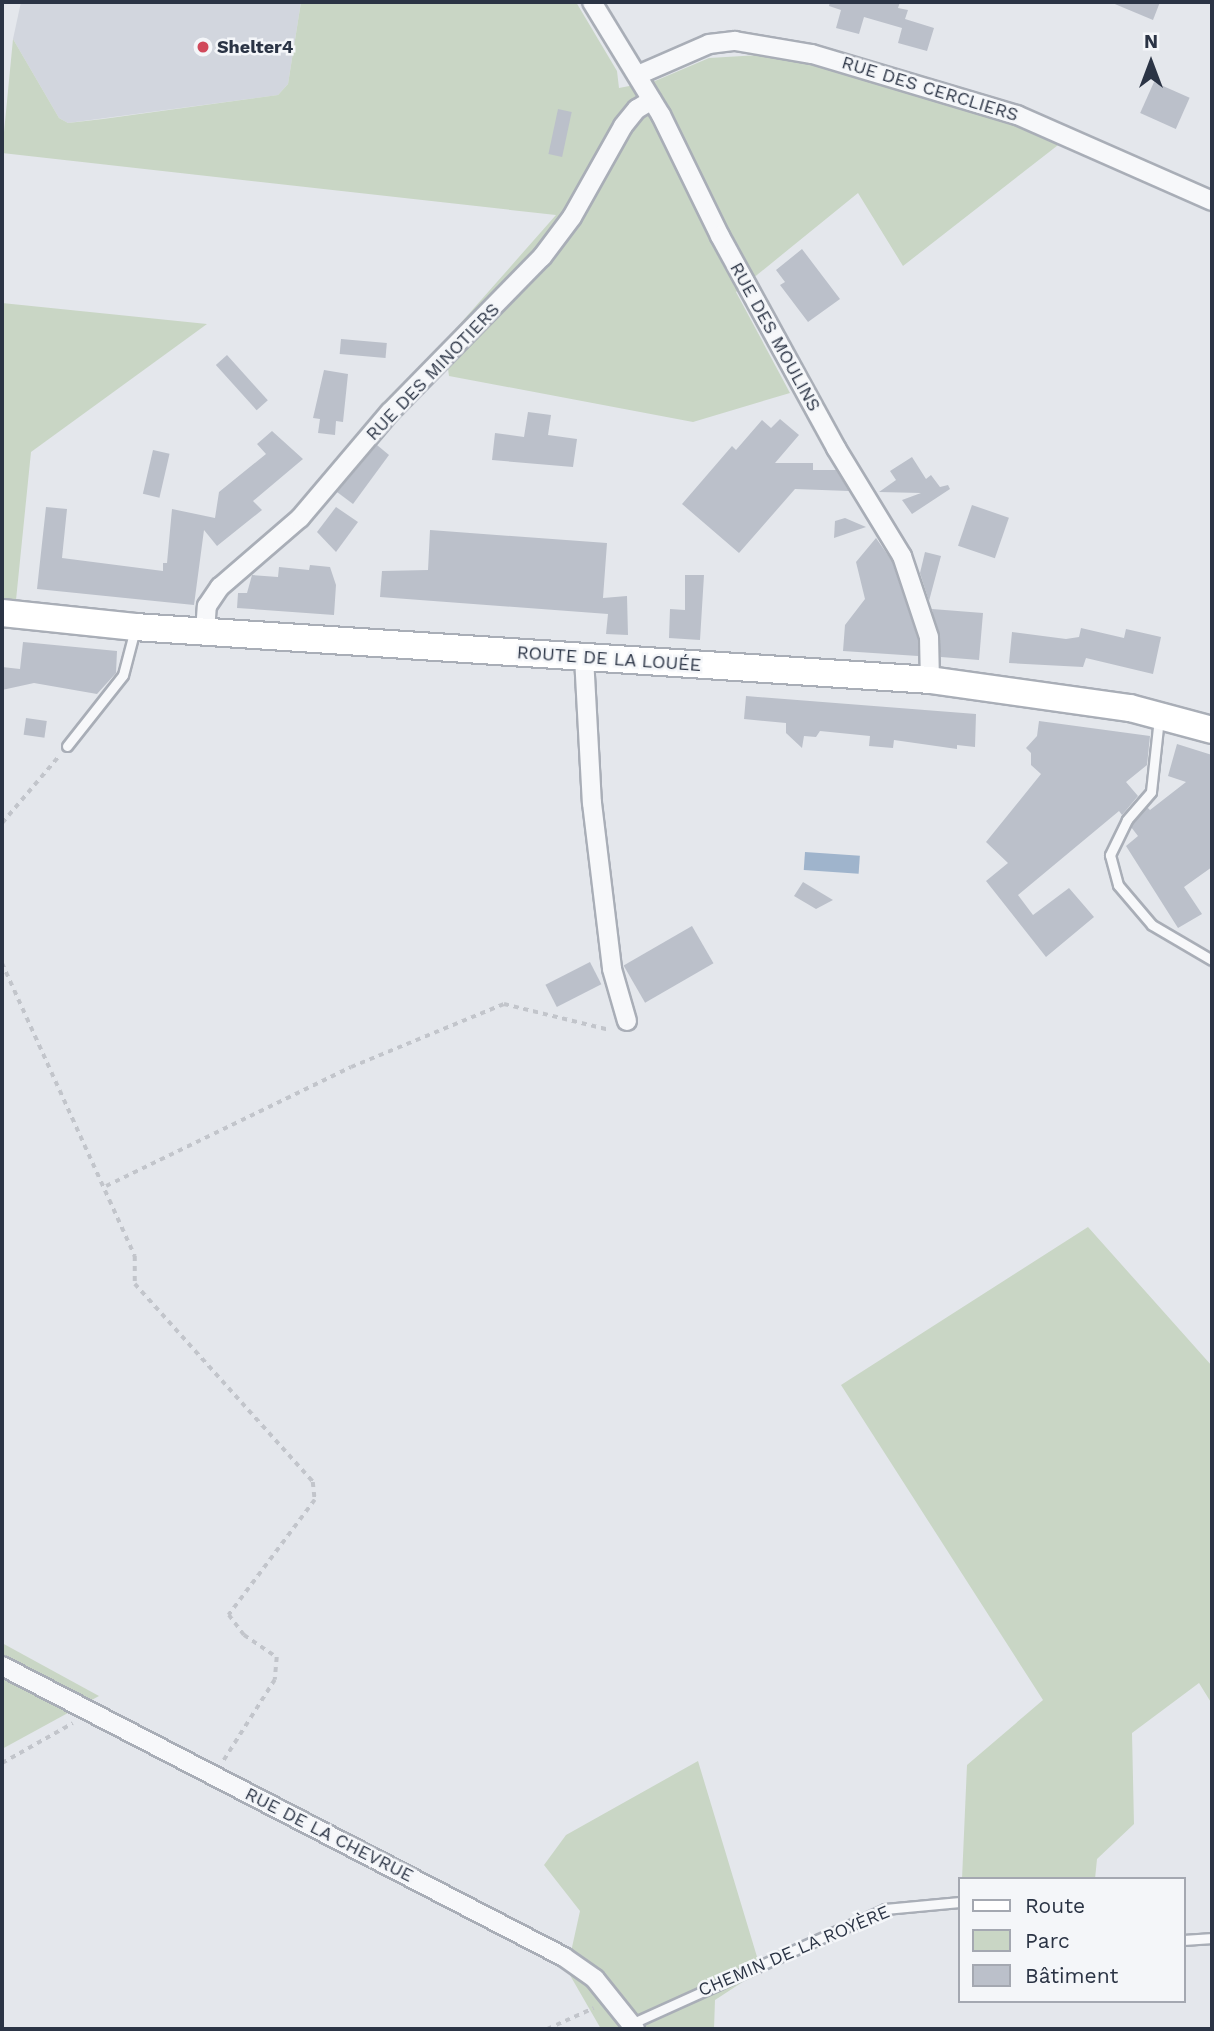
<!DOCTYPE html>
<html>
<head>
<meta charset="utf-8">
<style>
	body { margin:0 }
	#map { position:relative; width:1214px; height:2031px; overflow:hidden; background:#e4e7ec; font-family:"Work Sans",sans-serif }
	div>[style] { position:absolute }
	.built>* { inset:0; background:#d2d6de }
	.green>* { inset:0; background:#c9d6c5 }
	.water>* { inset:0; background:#9fb4cc; transform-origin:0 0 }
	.building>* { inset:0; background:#bbc0ca; transform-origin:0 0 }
	.path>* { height:3.5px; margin-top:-1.75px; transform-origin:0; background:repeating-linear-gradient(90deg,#c2c5cb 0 5px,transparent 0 10px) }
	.roads { filter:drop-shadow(2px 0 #a9aeb7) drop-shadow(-2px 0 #a9aeb7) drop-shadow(0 2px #a9aeb7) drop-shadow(0 -2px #a9aeb7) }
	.service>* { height:9px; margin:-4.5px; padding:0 4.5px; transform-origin:4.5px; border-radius:4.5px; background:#f7f8fa }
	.minor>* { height:18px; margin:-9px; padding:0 9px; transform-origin:9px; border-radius:9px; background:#f7f8fa }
	.secondary>* { height:26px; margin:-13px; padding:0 13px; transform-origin:13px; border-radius:13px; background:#fff }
	.dots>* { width:19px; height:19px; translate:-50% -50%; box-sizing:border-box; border:4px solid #f4f6f9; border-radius:50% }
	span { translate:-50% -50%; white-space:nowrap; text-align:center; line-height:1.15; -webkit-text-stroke:5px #f4f6f9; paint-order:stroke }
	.poi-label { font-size:18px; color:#2b3445; font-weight:700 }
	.left { translate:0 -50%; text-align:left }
	.street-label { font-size:18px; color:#2b3445 }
	.frame { position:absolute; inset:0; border:4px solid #2b3445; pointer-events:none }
	.legend { position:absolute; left:958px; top:1877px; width:228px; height:126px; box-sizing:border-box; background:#f4f6f9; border:2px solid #a4a8b1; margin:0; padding:9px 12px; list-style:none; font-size:21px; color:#2b3445 }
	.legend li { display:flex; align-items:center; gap:14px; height:35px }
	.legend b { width:35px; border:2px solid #a4a8b1 }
	.north { position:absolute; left:1116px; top:28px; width:70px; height:70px; -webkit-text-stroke:5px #f4f6f9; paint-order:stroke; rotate:0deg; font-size:19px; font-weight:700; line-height:28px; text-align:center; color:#2b3445 }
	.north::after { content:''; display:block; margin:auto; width:24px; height:32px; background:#2b3445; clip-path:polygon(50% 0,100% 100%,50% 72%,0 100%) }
</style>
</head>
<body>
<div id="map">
	<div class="built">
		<i style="clip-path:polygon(21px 2px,301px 2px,288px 84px,278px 95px,68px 123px,59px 118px,13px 39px)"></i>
	</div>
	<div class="green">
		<i style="clip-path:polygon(301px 2px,576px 2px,617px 71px,619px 88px,655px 81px,709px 58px,775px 54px,884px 76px,1062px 142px,903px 266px,858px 193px,736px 292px,790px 393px,693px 422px,449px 376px,444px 342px,556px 215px,2px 153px,13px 39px,59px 118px,68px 123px,103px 119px,278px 95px,288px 84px)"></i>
		<i style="clip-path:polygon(2px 303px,207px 324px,31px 452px,16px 600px,2px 599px)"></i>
		<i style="clip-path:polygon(1088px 1227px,1212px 1366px,1212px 1704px,1199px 1683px,1132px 1733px,1134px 1824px,1097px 1859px,1095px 1879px,962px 1879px,967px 1765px,1043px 1700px,841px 1385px)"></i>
		<i style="clip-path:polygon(2px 1643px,99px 1696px,2px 1749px)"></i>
		<i style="clip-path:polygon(698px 1761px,761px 1970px,715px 2000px,714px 2029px,601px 2029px,567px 1970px,580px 1911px,544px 1865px,566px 1835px)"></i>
	</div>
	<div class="water">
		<i style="left:805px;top:852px;width:55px;height:18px;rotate:4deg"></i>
	</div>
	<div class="building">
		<i style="clip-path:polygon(830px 2px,900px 2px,898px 8px,908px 10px,905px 19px,934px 28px,927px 51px,898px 43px,902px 28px,864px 17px,859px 34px,836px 28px,841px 10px,829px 6px)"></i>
		<i style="clip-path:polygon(1110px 2px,1160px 2px,1153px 20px)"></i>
		<i style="left:1154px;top:82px;width:39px;height:34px;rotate:24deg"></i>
		<i style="left:558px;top:109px;width:14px;height:46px;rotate:12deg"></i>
		<i style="clip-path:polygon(802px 249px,840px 299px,808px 322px,780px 285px,785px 282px,776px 270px)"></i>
		<i style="left:341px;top:339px;width:46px;height:15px;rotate:5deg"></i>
		<i style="left:227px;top:355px;width:61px;height:15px;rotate:48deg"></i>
		<i style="clip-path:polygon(324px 370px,348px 374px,343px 422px,336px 421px,335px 435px,318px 433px,320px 419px,313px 418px)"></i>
		<i style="clip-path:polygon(528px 412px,551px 415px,548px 435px,577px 439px,573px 467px,492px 460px,495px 433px,524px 437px)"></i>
		<i style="clip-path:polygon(780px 419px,799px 435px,775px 463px,813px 463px,813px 470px,836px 470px,849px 491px,795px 489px,739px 553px,682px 504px,732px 446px,736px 450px,762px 420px,771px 428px)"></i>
		<i style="clip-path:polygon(272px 431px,303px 459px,253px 501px,262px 510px,217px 546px,204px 530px,194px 605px,37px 589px,46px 507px,67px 509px,62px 558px,163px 571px,163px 563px,167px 563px,172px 509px,215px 518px,219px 492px,266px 454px,257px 444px)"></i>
		<i style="clip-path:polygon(377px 445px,389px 455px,353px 504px,337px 492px)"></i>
		<i style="left:153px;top:450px;width:17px;height:45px;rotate:13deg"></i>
		<i style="clip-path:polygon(912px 457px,926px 479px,931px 475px,940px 487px,948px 485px,950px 489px,912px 514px,902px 500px,921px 493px,879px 492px,896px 480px,890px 471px)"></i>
		<i style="left:972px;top:505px;width:39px;height:43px;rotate:19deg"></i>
		<i style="clip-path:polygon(336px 507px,358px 522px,336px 552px,317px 532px)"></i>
		<i style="clip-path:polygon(845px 518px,866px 527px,834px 538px,835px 521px)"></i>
		<i style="clip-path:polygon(430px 530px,607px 543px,603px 598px,627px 596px,628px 635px,606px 634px,608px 614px,380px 597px,382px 571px,428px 570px)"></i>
		<i style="clip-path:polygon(876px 538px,892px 561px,918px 639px,918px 656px,843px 651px,845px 625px,865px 599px,856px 562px)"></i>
		<i style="clip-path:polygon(925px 552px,941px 556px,929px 601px,920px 573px)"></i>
		<i style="clip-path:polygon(310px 565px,330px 567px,336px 585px,334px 615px,237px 608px,238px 593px,247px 593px,252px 575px,278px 577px,279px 567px,309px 570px)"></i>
		<i style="clip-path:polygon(685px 575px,704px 575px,700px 640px,669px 638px,670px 609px,685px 610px)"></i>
		<i style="clip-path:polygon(932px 609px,983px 613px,979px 660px,941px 657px)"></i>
		<i style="clip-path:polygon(1081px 628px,1124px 638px,1126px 629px,1161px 637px,1153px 674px,1086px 658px,1083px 667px,1009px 663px,1012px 632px,1066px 639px,1079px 637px)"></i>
		<i style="clip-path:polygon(23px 642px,117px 651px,116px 673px,97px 694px,34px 683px,2px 690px,2px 667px,20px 669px)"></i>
		<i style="clip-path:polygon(746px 696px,976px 714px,975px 747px,957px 745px,957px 749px,894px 740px,893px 748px,869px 746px,870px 736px,820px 731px,816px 737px,804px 736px,802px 748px,786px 733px,786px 723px,744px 719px)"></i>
		<i style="left:26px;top:718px;width:21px;height:17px;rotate:8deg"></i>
		<i style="clip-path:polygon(1039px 721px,1150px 736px,1147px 765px,1126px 782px,1138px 796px,1122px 815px,1119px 811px,1018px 895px,1033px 915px,1069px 888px,1094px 917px,1046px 957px,986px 881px,1008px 863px,986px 842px,1041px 774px,1031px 765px,1031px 753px,1026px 748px,1037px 736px)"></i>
		<i style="clip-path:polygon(1177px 744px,1212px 755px,1212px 867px,1184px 887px,1202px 914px,1178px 928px,1126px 846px,1138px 836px,1131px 827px,1147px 807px,1150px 810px,1186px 782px,1168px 776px)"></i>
		<i style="clip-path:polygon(803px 882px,833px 900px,816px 909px,794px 896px)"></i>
		<i style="left:692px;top:926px;width:43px;height:79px;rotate:60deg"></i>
		<i style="left:590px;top:962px;width:25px;height:50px;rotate:63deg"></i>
	</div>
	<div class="path">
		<i style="left:2px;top:823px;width:88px;rotate:-49.6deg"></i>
		<i style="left:2px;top:963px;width:322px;rotate:65.6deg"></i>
		<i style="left:135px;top:1256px;width:28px;rotate:90deg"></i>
		<i style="left:135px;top:1284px;width:266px;rotate:48deg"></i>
		<i style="left:313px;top:1482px;width:18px;rotate:84deg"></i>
		<i style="left:315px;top:1500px;width:144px;rotate:126.8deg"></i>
		<i style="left:229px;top:1615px;width:25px;rotate:53deg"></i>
		<i style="left:244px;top:1635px;width:40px;rotate:34deg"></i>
		<i style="left:277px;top:1657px;width:23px;rotate:95deg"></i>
		<i style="left:275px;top:1680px;width:97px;rotate:122.4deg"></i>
		<i style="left:106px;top:1186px;width:272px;rotate:-25.9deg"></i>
		<i style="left:351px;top:1067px;width:165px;rotate:-22.4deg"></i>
		<i style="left:504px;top:1004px;width:109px;rotate:13.8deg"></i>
		<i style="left:2px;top:1763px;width:81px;rotate:-29.4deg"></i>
		<i style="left:547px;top:2029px;width:51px;rotate:-24.1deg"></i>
	</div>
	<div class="roads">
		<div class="service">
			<i style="left:1159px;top:718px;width:74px;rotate:96.2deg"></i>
			<i style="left:1151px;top:792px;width:37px;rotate:131deg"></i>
			<i style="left:1127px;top:820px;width:39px;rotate:116deg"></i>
			<i style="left:1110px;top:855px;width:31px;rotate:75deg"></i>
			<i style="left:1118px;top:885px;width:52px;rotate:49.6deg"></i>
			<i style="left:1152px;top:925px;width:69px;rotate:30.3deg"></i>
			<i style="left:67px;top:746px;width:90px;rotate:-51.7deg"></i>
			<i style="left:123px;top:675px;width:48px;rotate:-75.4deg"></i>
			<i style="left:1184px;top:1940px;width:28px;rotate:-4deg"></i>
			<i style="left:633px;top:2023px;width:277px;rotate:-24.3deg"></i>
			<i style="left:885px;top:1909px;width:75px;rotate:-5.3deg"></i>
		</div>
		<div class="minor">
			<i style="left:592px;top:2px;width:132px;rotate:58.6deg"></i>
			<i style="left:661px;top:115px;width:135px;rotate:64deg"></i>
			<i style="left:720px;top:236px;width:242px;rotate:61.3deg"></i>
			<i style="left:836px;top:448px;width:127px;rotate:58.6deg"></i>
			<i style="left:902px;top:556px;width:85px;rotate:71.6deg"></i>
			<i style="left:929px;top:637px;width:43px;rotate:88.7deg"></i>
			<i style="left:638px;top:75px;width:77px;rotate:-23.6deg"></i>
			<i style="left:709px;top:44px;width:26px;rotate:-7deg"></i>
			<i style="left:735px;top:41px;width:78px;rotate:9.6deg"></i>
			<i style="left:812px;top:54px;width:214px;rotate:16.6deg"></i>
			<i style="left:1017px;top:115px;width:213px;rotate:23.8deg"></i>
			<i style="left:205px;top:632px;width:26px;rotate:-86deg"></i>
			<i style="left:207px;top:606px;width:23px;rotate:-56deg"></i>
			<i style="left:220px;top:587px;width:106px;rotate:-40.8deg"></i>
			<i style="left:300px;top:518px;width:139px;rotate:-49.7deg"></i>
			<i style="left:390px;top:412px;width:217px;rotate:-45.6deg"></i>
			<i style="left:542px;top:257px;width:50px;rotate:-53.1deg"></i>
			<i style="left:572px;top:217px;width:104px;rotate:-60.7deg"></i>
			<i style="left:623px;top:126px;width:22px;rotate:-51deg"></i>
			<i style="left:637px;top:109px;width:17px;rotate:-31deg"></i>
			<i style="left:584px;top:657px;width:146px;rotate:86.9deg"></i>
			<i style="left:592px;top:803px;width:167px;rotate:83.1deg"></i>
			<i style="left:612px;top:969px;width:54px;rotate:73.9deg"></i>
			<i style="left:2px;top:1666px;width:633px;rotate:27.37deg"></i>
			<i style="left:564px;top:1957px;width:38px;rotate:35deg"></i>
			<i style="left:595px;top:1979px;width:64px;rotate:51.3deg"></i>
		</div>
		<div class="secondary">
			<i style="left:2px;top:613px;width:134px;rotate:6deg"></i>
			<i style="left:135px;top:627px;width:797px;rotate:3.81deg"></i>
			<i style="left:930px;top:680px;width:202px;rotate:8deg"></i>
			<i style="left:1130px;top:708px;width:85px;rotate:15deg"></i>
		</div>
	</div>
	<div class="dots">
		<i style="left:203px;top:47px;background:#d1495b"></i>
	</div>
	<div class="poi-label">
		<span class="left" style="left:217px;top:47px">Shelter4</span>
	</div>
	<div class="street-label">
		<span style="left:930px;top:89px;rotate:17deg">RUE DES CERCLIERS</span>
		<span style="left:775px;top:337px;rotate:61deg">RUE DES MOULINS</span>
		<span style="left:433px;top:372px;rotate:-46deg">RUE DES MINOTIERS</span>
		<span style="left:609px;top:659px;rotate:4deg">ROUTE DE LA LOUÉE</span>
		<span style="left:329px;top:1835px;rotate:27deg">RUE DE LA CHEVRUE</span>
		<span style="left:794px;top:1951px;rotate:-23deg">CHEMIN DE LA ROYÈRE</span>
	</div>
	<div class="frame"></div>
	<ul class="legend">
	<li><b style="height:9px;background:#fff"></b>Route</li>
	<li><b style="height:19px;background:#c9d6c5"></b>Parc</li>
	<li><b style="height:19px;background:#bbc0ca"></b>Bâtiment</li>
	</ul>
	<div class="north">N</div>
</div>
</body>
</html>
